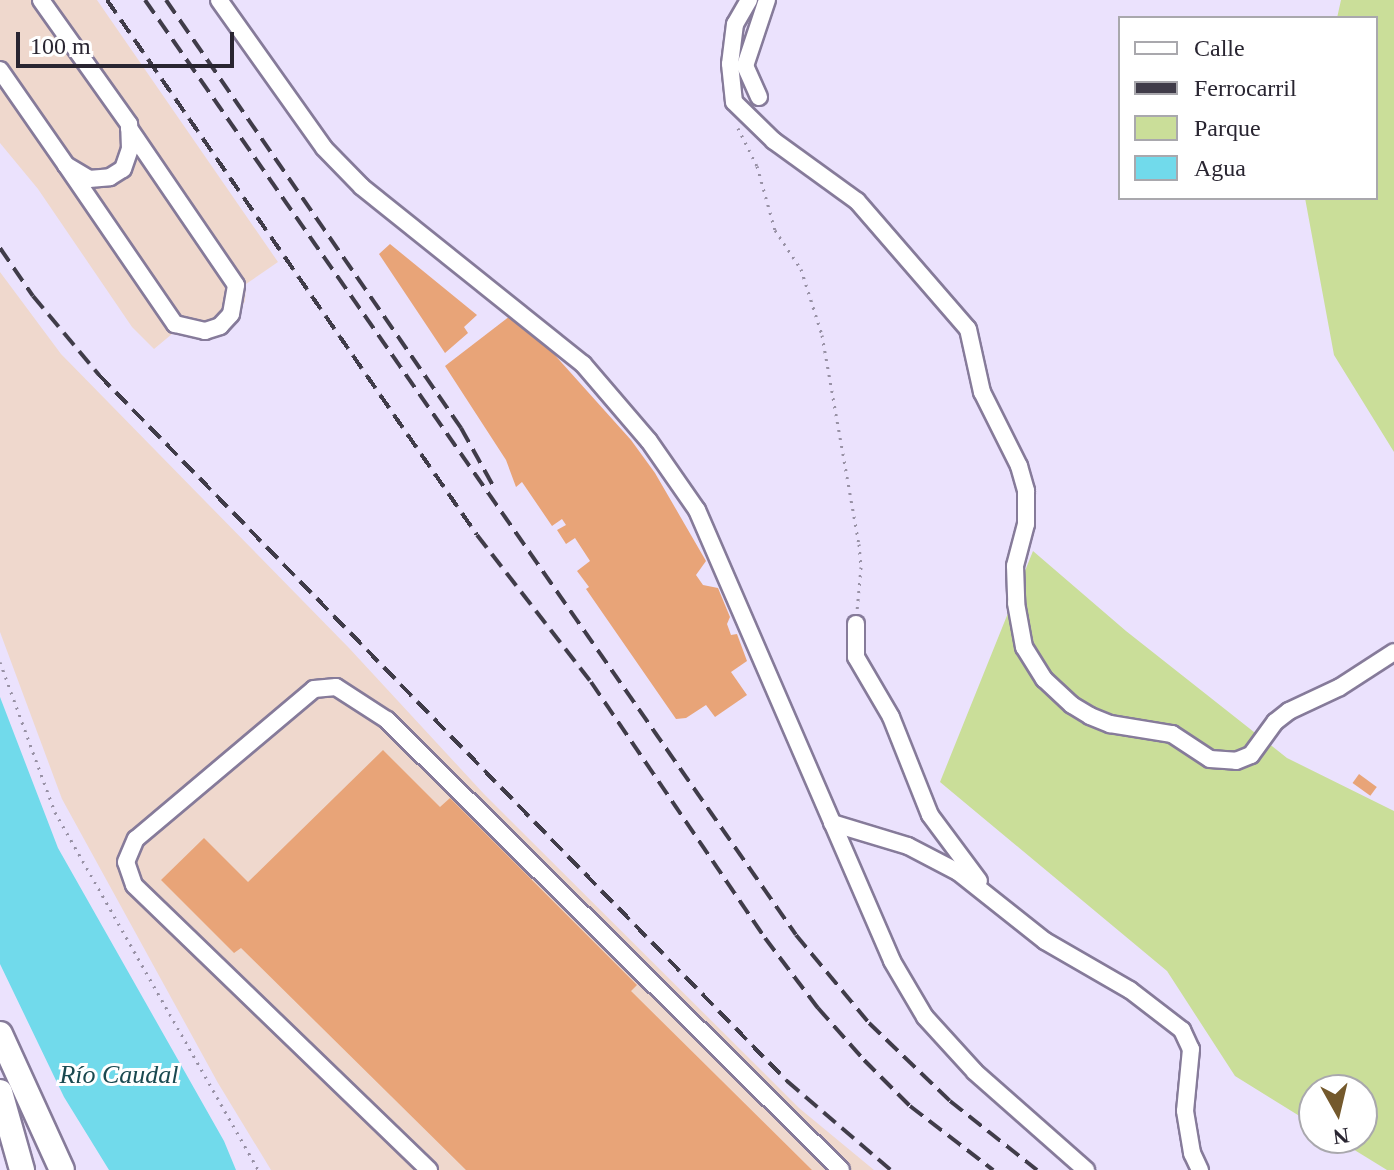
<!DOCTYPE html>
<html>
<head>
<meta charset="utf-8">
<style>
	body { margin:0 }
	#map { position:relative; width:1394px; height:1170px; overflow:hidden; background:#ebe2fd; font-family:Georgia,serif }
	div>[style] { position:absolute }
	.industrial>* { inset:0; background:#efd8cd }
	.green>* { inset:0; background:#cade99 }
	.water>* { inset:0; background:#71daeb }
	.building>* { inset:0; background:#e8a478; transform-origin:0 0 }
	.path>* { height:3px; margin-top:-1.5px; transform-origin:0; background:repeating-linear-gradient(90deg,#9891a5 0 2px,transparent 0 8px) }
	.roads { filter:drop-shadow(2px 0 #867b9a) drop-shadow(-2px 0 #867b9a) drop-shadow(0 2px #867b9a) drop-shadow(0 -2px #867b9a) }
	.minor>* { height:16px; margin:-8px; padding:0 8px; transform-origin:8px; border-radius:8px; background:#fff }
	.highway>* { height:24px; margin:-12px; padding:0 12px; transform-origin:12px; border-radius:12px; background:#fff }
	.rail>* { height:4px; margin-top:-2px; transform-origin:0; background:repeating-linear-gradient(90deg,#403c49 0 16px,transparent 0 24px) }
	span { translate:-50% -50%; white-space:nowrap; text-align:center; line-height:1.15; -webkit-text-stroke:6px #fff; paint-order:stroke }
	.water-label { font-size:26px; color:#1a4950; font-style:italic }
	.legend { position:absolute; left:1118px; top:16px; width:260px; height:184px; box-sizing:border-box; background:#fff; border:2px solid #a9a8ad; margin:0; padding:10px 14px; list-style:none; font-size:24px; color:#292531 }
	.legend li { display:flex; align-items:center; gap:16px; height:40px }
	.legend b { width:40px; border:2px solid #a9a8ad }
	.north { position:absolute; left:1298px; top:1074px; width:80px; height:80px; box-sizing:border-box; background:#fff; border:2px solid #a9a8ad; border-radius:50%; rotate:172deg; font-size:22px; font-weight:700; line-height:32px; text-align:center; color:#292531 }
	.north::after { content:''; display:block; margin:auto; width:28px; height:36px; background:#74592c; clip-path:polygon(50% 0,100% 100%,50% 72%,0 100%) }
	.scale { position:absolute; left:16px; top:32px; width:218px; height:36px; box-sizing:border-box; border:4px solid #292531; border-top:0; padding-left:10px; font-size:24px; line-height:28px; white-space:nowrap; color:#292531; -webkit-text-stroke:6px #fff; paint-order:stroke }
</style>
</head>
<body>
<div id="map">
	<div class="industrial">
		<i style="clip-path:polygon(0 0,97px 0,278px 262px,246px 284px,245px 301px,232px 325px,208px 337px,172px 334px,154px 349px,132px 327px,38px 189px,0 143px)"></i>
		<i style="clip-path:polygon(0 272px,61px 354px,349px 648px,484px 794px,799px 1108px,874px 1170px,271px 1170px,218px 1083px,62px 799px,0 632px)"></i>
	</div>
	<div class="green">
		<i style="clip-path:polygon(1341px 0,1394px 0,1394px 452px,1334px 355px,1305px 198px,1376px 198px,1376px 18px,1337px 18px)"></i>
		<i style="clip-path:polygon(1033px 551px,1126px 631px,1287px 758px,1394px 811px,1394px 1170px,1387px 1170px,1335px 1138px,1362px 1138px,1362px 1090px,1314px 1090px,1314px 1125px,1235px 1076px,1167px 971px,940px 782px)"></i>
	</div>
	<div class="water">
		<i style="clip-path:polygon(0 697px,58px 848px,224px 1141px,236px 1170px,109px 1170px,64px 1097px,0 964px)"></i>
	</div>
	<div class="building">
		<i style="clip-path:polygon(390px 244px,477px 315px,464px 327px,468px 333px,445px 353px,379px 254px)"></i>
		<i style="clip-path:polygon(510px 316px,544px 343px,631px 440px,655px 473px,706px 561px,696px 575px,703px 585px,718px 588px,730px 617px,727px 624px,731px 635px,737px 634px,747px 661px,731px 672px,747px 695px,715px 717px,706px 705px,686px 718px,676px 719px,586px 589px,589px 587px,577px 571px,590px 561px,575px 538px,566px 544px,557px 530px,566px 525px,562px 519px,552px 526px,522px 482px,516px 487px,506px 460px,445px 366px)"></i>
		<i style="clip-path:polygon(383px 750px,440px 807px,450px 798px,637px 985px,631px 991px,812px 1170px,466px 1170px,241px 948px,234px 953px,161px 880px,204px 838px,248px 882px)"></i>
		<i style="left:1359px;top:774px;width:22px;height:11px;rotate:36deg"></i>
	</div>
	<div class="path">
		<i style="left:738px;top:128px;width:42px;rotate:63.4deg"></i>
		<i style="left:757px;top:166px;width:66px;rotate:74.3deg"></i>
		<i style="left:775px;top:230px;width:47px;rotate:56.3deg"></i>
		<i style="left:801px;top:269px;width:69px;rotate:72.3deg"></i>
		<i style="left:822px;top:335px;width:212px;rotate:80deg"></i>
		<i style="left:859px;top:544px;width:23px;rotate:85deg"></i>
		<i style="left:861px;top:567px;width:44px;rotate:95.2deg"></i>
		<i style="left:0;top:662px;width:160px;rotate:69.9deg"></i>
		<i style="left:55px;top:812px;width:412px;rotate:60.4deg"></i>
	</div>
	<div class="roads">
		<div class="minor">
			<i style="left:219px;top:0;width:181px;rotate:54.6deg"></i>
			<i style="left:324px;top:148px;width:54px;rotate:45.7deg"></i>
			<i style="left:362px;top:187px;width:283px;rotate:38.7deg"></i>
			<i style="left:583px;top:364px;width:101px;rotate:49.4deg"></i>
			<i style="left:649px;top:441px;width:84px;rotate:55.2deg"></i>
			<i style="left:697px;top:510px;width:491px;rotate:66.6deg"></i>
			<i style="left:892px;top:961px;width:65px;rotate:59.5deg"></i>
			<i style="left:925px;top:1017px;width:74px;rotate:47.7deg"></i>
			<i style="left:975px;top:1072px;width:148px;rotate:41.4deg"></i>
			<i style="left:749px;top:0;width:28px;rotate:120deg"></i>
			<i style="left:735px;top:24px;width:40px;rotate:97.1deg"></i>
			<i style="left:730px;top:64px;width:38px;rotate:84deg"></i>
			<i style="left:734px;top:102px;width:56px;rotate:44.3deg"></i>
			<i style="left:774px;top:141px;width:102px;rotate:35.9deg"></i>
			<i style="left:857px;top:201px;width:169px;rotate:49.1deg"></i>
			<i style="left:968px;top:329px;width:65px;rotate:77.5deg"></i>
			<i style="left:982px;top:392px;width:83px;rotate:63.4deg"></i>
			<i style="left:1019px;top:466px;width:26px;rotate:74deg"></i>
			<i style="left:1026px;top:491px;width:33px;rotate:90deg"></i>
			<i style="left:1026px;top:524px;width:43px;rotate:104.7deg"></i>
			<i style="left:1015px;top:566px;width:37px;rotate:88deg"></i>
			<i style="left:1016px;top:603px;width:45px;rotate:79.7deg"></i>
			<i style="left:1024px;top:647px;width:38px;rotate:58deg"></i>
			<i style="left:1044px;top:679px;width:38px;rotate:43deg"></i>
			<i style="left:1072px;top:705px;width:21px;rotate:31deg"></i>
			<i style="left:1090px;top:716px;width:22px;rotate:22deg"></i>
			<i style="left:1110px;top:724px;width:63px;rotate:9.2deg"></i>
			<i style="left:1172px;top:734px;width:45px;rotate:33.3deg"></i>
			<i style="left:1210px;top:759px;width:26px;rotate:4deg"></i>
			<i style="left:1236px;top:761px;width:16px;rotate:-22deg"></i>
			<i style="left:1251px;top:755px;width:41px;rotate:-54deg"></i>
			<i style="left:1275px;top:722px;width:18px;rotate:-38deg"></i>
			<i style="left:1289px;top:711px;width:56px;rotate:-25.2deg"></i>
			<i style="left:1340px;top:687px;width:64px;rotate:-32.9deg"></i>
			<i style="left:0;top:70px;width:116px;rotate:55.2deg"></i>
			<i style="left:66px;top:165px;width:27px;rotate:31deg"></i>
			<i style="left:89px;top:179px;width:21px;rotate:-5deg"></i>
			<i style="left:110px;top:177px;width:15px;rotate:-32deg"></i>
			<i style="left:123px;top:169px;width:21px;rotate:-71deg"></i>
			<i style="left:130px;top:149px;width:25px;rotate:-92deg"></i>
			<i style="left:129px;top:124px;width:152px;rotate:-125.4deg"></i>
			<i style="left:759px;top:97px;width:34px;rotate:-114deg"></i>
			<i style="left:745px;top:66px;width:70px;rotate:-71.6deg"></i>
			<i style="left:66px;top:165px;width:193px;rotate:55.6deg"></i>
			<i style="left:175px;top:324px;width:31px;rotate:13deg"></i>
			<i style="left:205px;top:331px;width:16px;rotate:-18deg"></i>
			<i style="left:220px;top:326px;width:16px;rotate:-47deg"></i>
			<i style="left:231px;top:314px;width:29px;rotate:-80deg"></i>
			<i style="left:236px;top:285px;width:190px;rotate:-124.3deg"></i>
			<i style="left:856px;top:624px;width:33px;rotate:90deg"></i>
			<i style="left:856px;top:657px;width:69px;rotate:59.7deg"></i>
			<i style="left:891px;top:717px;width:105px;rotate:68.3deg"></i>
			<i style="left:930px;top:815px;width:82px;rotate:53.4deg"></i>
			<i style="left:832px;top:823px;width:79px;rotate:16.8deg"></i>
			<i style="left:908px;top:846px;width:56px;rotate:27.5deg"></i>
			<i style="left:958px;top:872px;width:111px;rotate:38.4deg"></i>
			<i style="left:1045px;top:941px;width:98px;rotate:30deg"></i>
			<i style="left:1130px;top:990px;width:66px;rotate:37.6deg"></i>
			<i style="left:1182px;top:1030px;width:21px;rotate:65deg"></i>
			<i style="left:1191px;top:1049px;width:62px;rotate:95.5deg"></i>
			<i style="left:1185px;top:1111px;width:43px;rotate:80.5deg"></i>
			<i style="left:1192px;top:1153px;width:19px;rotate:65deg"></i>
			<i style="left:429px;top:1170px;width:410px;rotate:-136deg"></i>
			<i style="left:134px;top:885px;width:24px;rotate:-109deg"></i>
			<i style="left:126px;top:862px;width:25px;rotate:-67deg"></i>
			<i style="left:136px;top:839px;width:233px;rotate:-40.1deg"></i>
			<i style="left:314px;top:689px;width:22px;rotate:-5deg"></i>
			<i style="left:336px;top:687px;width:61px;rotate:32.9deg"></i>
			<i style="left:387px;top:720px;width:639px;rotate:44.75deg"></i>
		</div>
		<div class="highway">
			<i style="left:0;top:1034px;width:149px;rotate:65.5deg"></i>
			<i style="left:0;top:1092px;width:81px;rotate:74.2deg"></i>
		</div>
	</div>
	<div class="rail">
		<i style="left:107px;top:0;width:650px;rotate:55.33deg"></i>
		<i style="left:477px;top:535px;width:186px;rotate:52.2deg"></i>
		<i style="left:591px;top:682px;width:310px;rotate:55.8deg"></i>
		<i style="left:765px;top:938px;width:88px;rotate:52.9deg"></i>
		<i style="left:818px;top:1008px;width:69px;rotate:48.5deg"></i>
		<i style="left:864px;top:1060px;width:65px;rotate:45deg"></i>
		<i style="left:910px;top:1106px;width:105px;rotate:37.6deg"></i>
		<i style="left:145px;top:0;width:1139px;rotate:55.15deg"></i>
		<i style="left:796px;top:935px;width:114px;rotate:50.3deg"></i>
		<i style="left:869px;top:1023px;width:112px;rotate:43.9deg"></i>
		<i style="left:950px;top:1101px;width:111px;rotate:38.4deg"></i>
		<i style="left:166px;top:0;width:520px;rotate:55.42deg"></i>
		<i style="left:461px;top:428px;width:70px;rotate:60.9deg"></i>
		<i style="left:0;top:248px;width:58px;rotate:55.5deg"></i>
		<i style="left:33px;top:296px;width:103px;rotate:50.1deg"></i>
		<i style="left:99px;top:375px;width:986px;rotate:45.74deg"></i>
		<i style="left:787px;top:1081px;width:137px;rotate:40.6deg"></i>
	</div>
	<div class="water-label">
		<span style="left:119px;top:1075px">Río Caudal</span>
	</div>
	<ul class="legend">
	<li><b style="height:10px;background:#fff"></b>Calle</li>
	<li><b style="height:10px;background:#403c49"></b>Ferrocarril</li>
	<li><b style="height:22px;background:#cade99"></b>Parque</li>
	<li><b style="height:22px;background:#71daeb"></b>Agua</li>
	</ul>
	<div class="north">N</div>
	<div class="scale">100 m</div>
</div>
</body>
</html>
